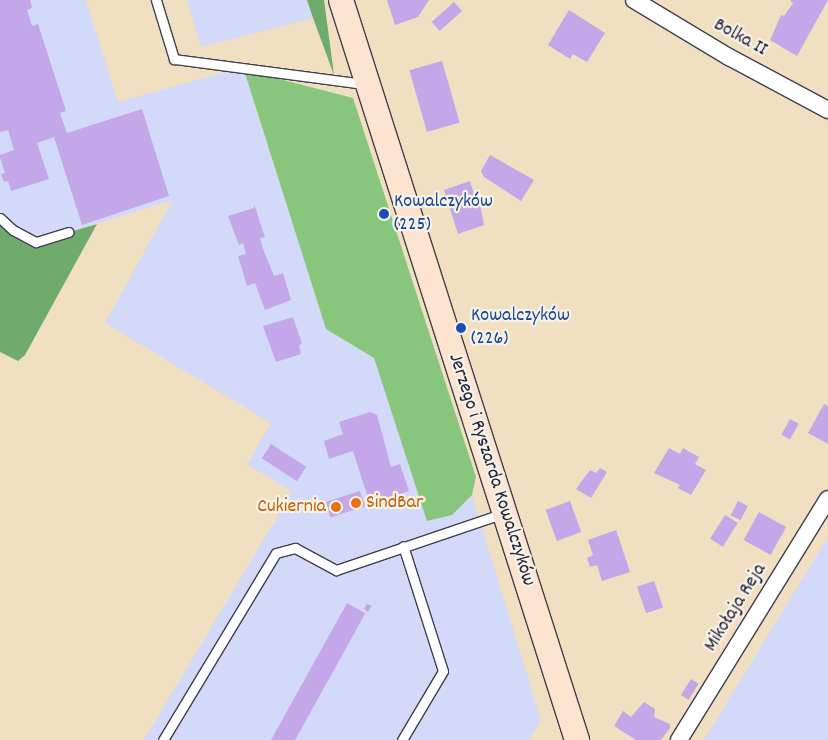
<!DOCTYPE html>
<html>
<head>
<meta charset="utf-8">
<style>
	body { margin:0 }
	#map { position:relative; width:828px; height:740px; overflow:hidden; background:#f0dfc0; font-family:Dekko,sans-serif }
	div>[style] { position:absolute }
	.built>* { inset:0; background:#d3d9f9 }
	.green>* { inset:0; background:#88c67d }
	.forest>* { inset:0; background:#6eab6c }
	.building>* { inset:0; background:#c3a7e9; transform-origin:0 0 }
	.roads { filter:drop-shadow(1px 0 #413e4f) drop-shadow(-1px 0 #413e4f) drop-shadow(0 1px #413e4f) drop-shadow(0 -1px #413e4f) }
	.lane>* { height:9px; margin:-4.5px; padding:0 4.5px; transform-origin:4.5px; border-radius:4.5px; background:#fff }
	.street>* { height:16px; margin:-8px; padding:0 8px; transform-origin:8px; border-radius:8px; background:#fff }
	.secondary>* { height:24px; margin:-12px; padding:0 12px; transform-origin:12px; border-radius:12px; background:#fde4d1 }
	.dots>* { width:14px; height:14px; translate:-50% -50%; box-sizing:border-box; border:2px solid #f7f3e8; border-radius:50% }
	span { translate:-50% -50%; white-space:nowrap; text-align:center; line-height:1.15; -webkit-text-stroke:4.5px #f7f3e8; paint-order:stroke }
	.street-label { font-size:20px; color:#22223b }
	.transit-label { font-size:20px; color:#164399 }
	.left { translate:0 -50%; text-align:left }
	.food-label { font-size:20px; color:#c56008 }
	.right { translate:-100% -50%; text-align:right }
</style>
</head>
<body>
<div id="map">
	<div class="built">
		<i style="clip-path:polygon(0 0,86px 0,118px 102px,236px 69px,244px 70px,326px 329px,374px 358px,387px 392px,467px 502px,472px 495px,541px 720px,529px 740px,144px 740px,292px 492px,247px 464px,271px 423px,105px 323px,173px 200px,36px 242px,0 218px)"></i>
		<i style="clip-path:polygon(187px 0,307px 0,313px 18px,201px 47px)"></i>
		<i style="clip-path:polygon(828px 537px,828px 740px,704px 740px)"></i>
	</div>
	<div class="green">
		<i style="clip-path:polygon(244px 70px,353px 98px,476px 477px,472px 495px,452px 515px,427px 521px,374px 358px,326px 329px)"></i>
	</div>
	<div class="forest">
		<i style="clip-path:polygon(307px 0,324px 0,334px 75px,313px 18px)"></i>
		<i style="clip-path:polygon(0 218px,36px 242px,97px 224px,25px 355px,18px 361px,0 352px)"></i>
	</div>
	<div class="building">
		<i style="clip-path:polygon(0 0,30px 0,32px 8px,27px 10px,32px 26px,38px 24px,66px 111px,60px 113px,67px 133px,142px 109px,169px 196px,82px 225px,54px 137px,37px 143px,49px 179px,11px 191px,8px 181px,4px 182px,1px 174px,5px 173px,0 158px,0 155px,14px 150px,8px 130px,0 132px)"></i>
		<i style="clip-path:polygon(387px 0,429px 0,418px 17px,395px 25px)"></i>
		<i style="clip-path:polygon(790px 0,828px 0,797px 56px,770px 40px,781px 15px,784px 16px,793px 3px)"></i>
		<i style="left:454px;top:2px;width:12px;height:30px;rotate:48deg"></i>
		<i style="clip-path:polygon(569px 10px,605px 33px,587px 62px,573px 54px,570px 59px,548px 45px)"></i>
		<i style="left:442px;top:61px;width:64px;height:34px;rotate:74deg"></i>
		<i style="clip-path:polygon(490px 155px,534px 180px,521px 201px,484px 177px,481px 171px)"></i>
		<i style="clip-path:polygon(470px 181px,476px 200px,479px 200px,484px 225px,458px 234px,444px 190px)"></i>
		<i style="clip-path:polygon(254px 204px,265px 237px,260px 238px,263px 249px,274px 276px,283px 273px,291px 300px,265px 310px,255px 283px,247px 286px,238px 256px,246px 254px,243px 243px,239px 245px,228px 216px,254px 208px)"></i>
		<i style="clip-path:polygon(293px 317px,302px 344px,299px 345px,301px 354px,276px 362px,263px 326px)"></i>
		<i style="clip-path:polygon(824px 404px,828px 406px,828px 444px,808px 433px)"></i>
		<i style="clip-path:polygon(370px 412px,377px 415px,391px 467px,400px 464px,409px 491px,370px 504px,353px 451px,329px 459px,324px 441px,343px 434px,339px 422px)"></i>
		<i style="left:790px;top:419px;width:10px;height:18px;rotate:29deg"></i>
		<i style="left:271px;top:444px;width:42px;height:17px;rotate:33deg"></i>
		<i style="clip-path:polygon(669px 448px,680px 454px,683px 448px,699px 457px,695px 464px,706px 470px,691px 495px,678px 488px,680px 485px,654px 473px)"></i>
		<i style="clip-path:polygon(600px 468px,607px 472px,591px 498px,576px 489px,590px 470px,596px 473px)"></i>
		<i style="left:360px;top:491px;width:16px;height:36px;rotate:72deg"></i>
		<i style="left:570px;top:501px;width:33px;height:26px;rotate:70deg"></i>
		<i style="left:738px;top:501px;width:11px;height:16px;rotate:27deg"></i>
		<i style="left:759px;top:512px;width:31px;height:32px;rotate:29deg"></i>
		<i style="left:725px;top:515px;width:15px;height:28px;rotate:32deg"></i>
		<i style="clip-path:polygon(616px 530px,630px 572px,602px 581px,597px 565px,590px 567px,587px 558px,593px 555px,588px 540px)"></i>
		<i style="left:654px;top:581px;width:28px;height:18px;rotate:71deg"></i>
		<i style="left:347px;top:603px;width:21px;height:160px;rotate:29deg"></i>
		<i style="clip-path:polygon(367px 604px,372px 606px,368px 612px,364px 609px)"></i>
		<i style="left:691px;top:679px;width:9px;height:19px;rotate:32deg"></i>
		<i style="clip-path:polygon(644px 702px,655px 709px,654px 717px,670px 724px,670px 728px,661px 740px,636px 740px,614px 726px,623px 711px,631px 717px)"></i>
	</div>
	<div class="roads">
		<div class="lane">
			<i style="left:156px;top:0;width:62px;rotate:73deg"></i>
			<i style="left:174px;top:59px;width:193px;rotate:7.5deg"></i>
			<i style="left:0;top:218px;width:18px;rotate:43deg"></i>
			<i style="left:13px;top:230px;width:26px;rotate:28deg"></i>
			<i style="left:36px;top:242px;width:34px;rotate:-17deg"></i>
			<i style="left:163px;top:740px;width:218px;rotate:-58.9deg"></i>
			<i style="left:276px;top:553px;width:20px;rotate:-15deg"></i>
			<i style="left:295px;top:548px;width:47px;rotate:28.2deg"></i>
			<i style="left:336px;top:570px;width:177px;rotate:-18.7deg"></i>
			<i style="left:402px;top:740px;width:80px;rotate:-59.3deg"></i>
			<i style="left:443px;top:671px;width:131px;rotate:-107.7deg"></i>
		</div>
		<div class="street">
			<i style="left:634px;top:0;width:111px;rotate:31deg"></i>
			<i style="left:729px;top:57px;width:112px;rotate:28.2deg"></i>
			<i style="left:679px;top:740px;width:283px;rotate:-58.3deg"></i>
		</div>
		<div class="secondary">
			<i style="left:341px;top:0;width:777px;rotate:72.31deg"></i>
		</div>
	</div>
	<div class="dots">
		<i style="left:384px;top:214px;background:#1a4fb4"></i>
		<i style="left:461px;top:328px;background:#1a4fb4"></i>
		<i style="left:356px;top:503px;background:#e8710a"></i>
		<i style="left:336px;top:507px;background:#e8710a"></i>
	</div>
	<div class="street-label">
		<span style="left:740px;top:38px;rotate:29deg">Bolka II</span>
		<span style="left:491px;top:470px;rotate:72deg">Jerzego i Ryszarda Kowalczyków</span>
		<span style="left:736px;top:608px;rotate:-58deg">Mikołaja Reja</span>
	</div>
	<div class="transit-label">
		<span class="left" style="left:394px;top:214px">Kowalczyków<br>(225)</span>
		<span class="left" style="left:471px;top:328px">Kowalczyków<br>(226)</span>
	</div>
	<div class="food-label">
		<span class="left" style="left:366px;top:503px">SindBar</span>
		<span class="right" style="left:326px;top:507px">Cukiernia</span>
	</div>
</div>
</body>
</html>
